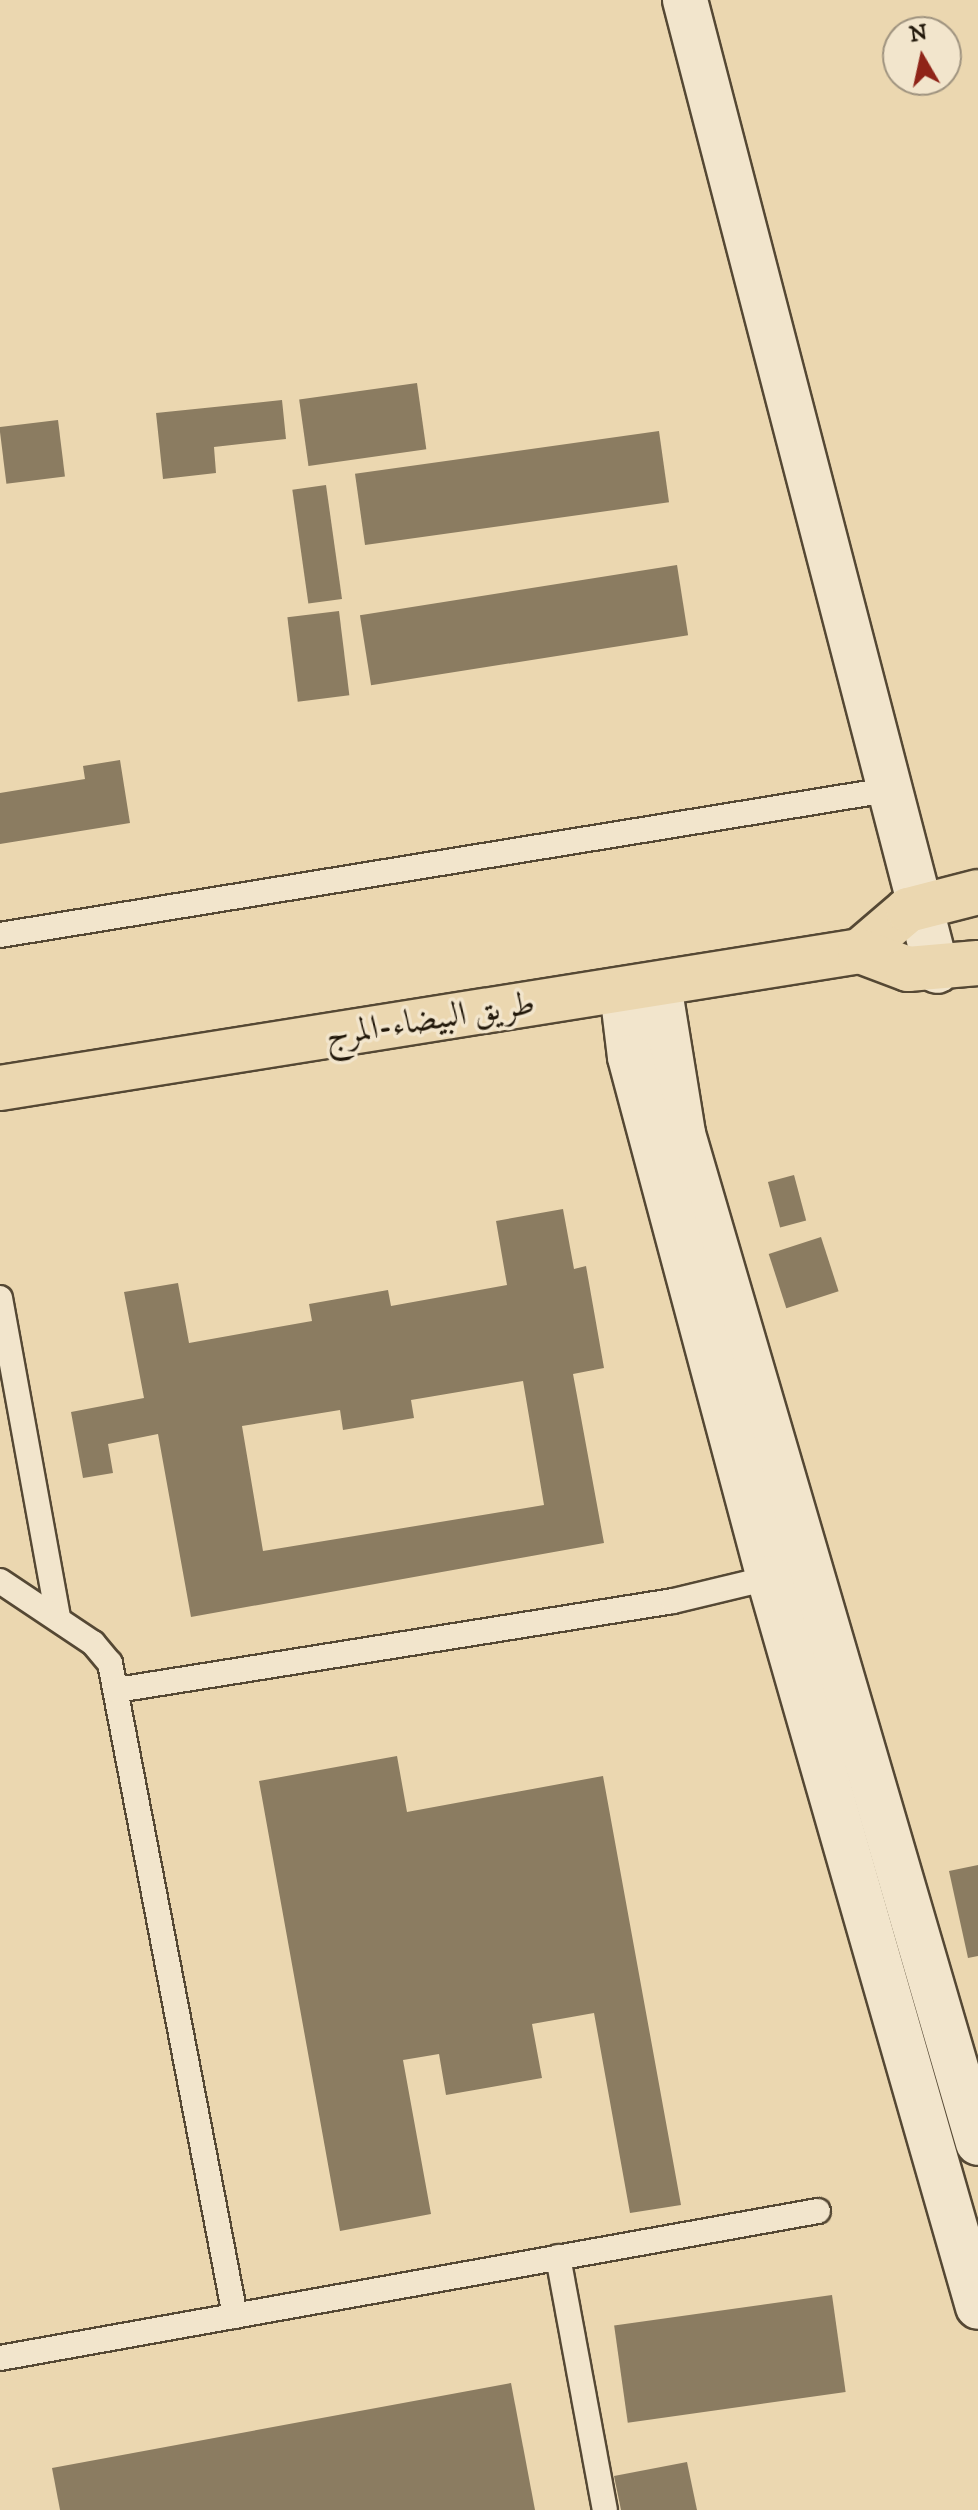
<!DOCTYPE html>
<html>
<head>
<meta charset="utf-8">
<style>
	body { margin:0 }
	#map { position:relative; width:978px; height:2510px; overflow:hidden; background:#ebd7b0; font-family:"IM FELL DW Pica",Amiri,serif }
	div>[style] { position:absolute }
	.building>* { inset:0; background:#8b7c61; transform-origin:0 0 }
	.roads { filter:drop-shadow(2px 0 #554834) drop-shadow(-2px 0 #554834) drop-shadow(0 2px #554834) drop-shadow(0 -2px #554834) }
	.lane>* { height:24px; margin:-12px; padding:0 12px; transform-origin:12px; border-radius:12px; background:#f2e5cc }
	.street>* { height:44px; margin:-22px; padding:0 22px; transform-origin:22px; border-radius:22px; background:#f2e5cc }
	.highway>* { height:44px; margin:-22px; padding:0 22px; transform-origin:22px; border-radius:22px; background:#ebd7b0 }
	span { translate:-50% -50%; white-space:nowrap; text-align:center; line-height:1.15; -webkit-text-stroke:7px #f2e5cc; paint-order:stroke }
	.street-label { font-size:34px; color:#23190b }
	.north { position:absolute; left:882px; top:16px; width:80px; height:80px; box-sizing:border-box; background:#f2e5cc; border:2px solid #9f937f; border-radius:50%; rotate:351deg; font-size:22px; font-weight:700; line-height:32px; text-align:center; color:#23190b }
	.north::after { content:''; display:block; margin:auto; width:28px; height:36px; background:#8f2418; clip-path:polygon(50% 0,100% 100%,50% 72%,0 100%) }
</style>
</head>
<body>
<div id="map">
	<div class="building">
		<i style="left:417px;top:383px;width:67px;height:119px;rotate:82deg"></i>
		<i style="clip-path:polygon(282px 400px,286px 439px,214px 447px,216px 473px,163px 479px,156px 413px)"></i>
		<i style="left:58px;top:420px;width:57px;height:59px;rotate:83deg"></i>
		<i style="left:659px;top:431px;width:72px;height:307px;rotate:82deg"></i>
		<i style="left:326px;top:485px;width:115px;height:34px;rotate:82deg"></i>
		<i style="left:677px;top:565px;width:71px;height:321px;rotate:81deg"></i>
		<i style="left:339px;top:611px;width:85px;height:52px;rotate:83deg"></i>
		<i style="clip-path:polygon(120px 760px,130px 823px,0 844px,0 793px,85px 779px,83px 766px)"></i>
		<i style="left:794px;top:1175px;width:47px;height:27px;rotate:75deg"></i>
		<i style="clip-path:polygon(evenodd,563px 1209px,574px 1269px,586px 1266px,604px 1368px,573px 1374px,604px 1543px,191px 1617px,158px 1434px,108px 1444px,113px 1473px,83px 1478px,71px 1412px,144px 1398px,124px 1292px,178px 1283px,189px 1343px,312px 1321px,309px 1304px,388px 1290px,391px 1306px,507px 1285px,496px 1221px,563px 1209px,523px 1381px,544px 1505px,263px 1551px,242px 1426px,340px 1410px,343px 1430px,414px 1418px,411px 1400px,523px 1381px)"></i>
		<i style="left:821px;top:1237px;width:57px;height:55px;rotate:72deg"></i>
		<i style="clip-path:polygon(397px 1756px,407px 1812px,603px 1776px,681px 2205px,630px 2213px,594px 2013px,532px 2024px,542px 2078px,446px 2095px,439px 2054px,403px 2060px,431px 2214px,340px 2231px,259px 1781px)"></i>
		<i style="clip-path:polygon(978px 1865px,978px 1956px,968px 1958px,949px 1871px)"></i>
		<i style="left:832px;top:2295px;width:98px;height:220px;rotate:82deg"></i>
		<i style="clip-path:polygon(511px 2383px,535px 2510px,60px 2510px,52px 2468px)"></i>
		<i style="clip-path:polygon(687px 2462px,697px 2510px,621px 2510px,614px 2476px)"></i>
	</div>
	<div class="roads">
		<div class="lane">
			<i style="left:0;top:935px;width:899px;rotate:-9.28deg"></i>
			<i style="left:0;top:1298px;width:325px;rotate:79.7deg"></i>
			<i style="left:0;top:1581px;width:112px;rotate:33.7deg"></i>
			<i style="left:93px;top:1643px;width:26px;rotate:50deg"></i>
			<i style="left:110px;top:1663px;width:665px;rotate:79.16deg"></i>
			<i style="left:117px;top:1690px;width:563px;rotate:-9.09deg"></i>
			<i style="left:673px;top:1601px;width:99px;rotate:-13.5deg"></i>
			<i style="left:558px;top:2257px;width:257px;rotate:79.5deg"></i>
			<i style="left:0;top:2358px;width:831px;rotate:-10.19deg"></i>
		</div>
		<div class="street">
			<i style="left:685px;top:0;width:1003px;rotate:75.45deg"></i>
			<i style="left:659px;top:985px;width:151px;rotate:80.8deg"></i>
			<i style="left:683px;top:1134px;width:1051px;rotate:73.7deg"></i>
			<i style="left:622px;top:991px;width:66px;rotate:83.1deg"></i>
			<i style="left:630px;top:1057px;width:539px;rotate:75.06deg"></i>
			<i style="left:769px;top:1578px;width:758px;rotate:74deg"></i>
		</div>
		<div class="highway">
			<i style="left:860px;top:951px;width:63px;rotate:-40.5deg"></i>
			<i style="left:908px;top:910px;width:72px;rotate:-14.4deg"></i>
			<i style="left:0;top:1088px;width:871px;rotate:-9.05deg"></i>
			<i style="left:860px;top:951px;width:51px;rotate:20.6deg"></i>
			<i style="left:908px;top:969px;width:70px;rotate:-4.9deg"></i>
		</div>
	</div>
	<div class="street-label">
		<span style="left:430px;top:1020px;rotate:-9deg">طريق البيضاء-المرج</span>
	</div>
	<div class="north">N</div>
</div>
</body>
</html>
